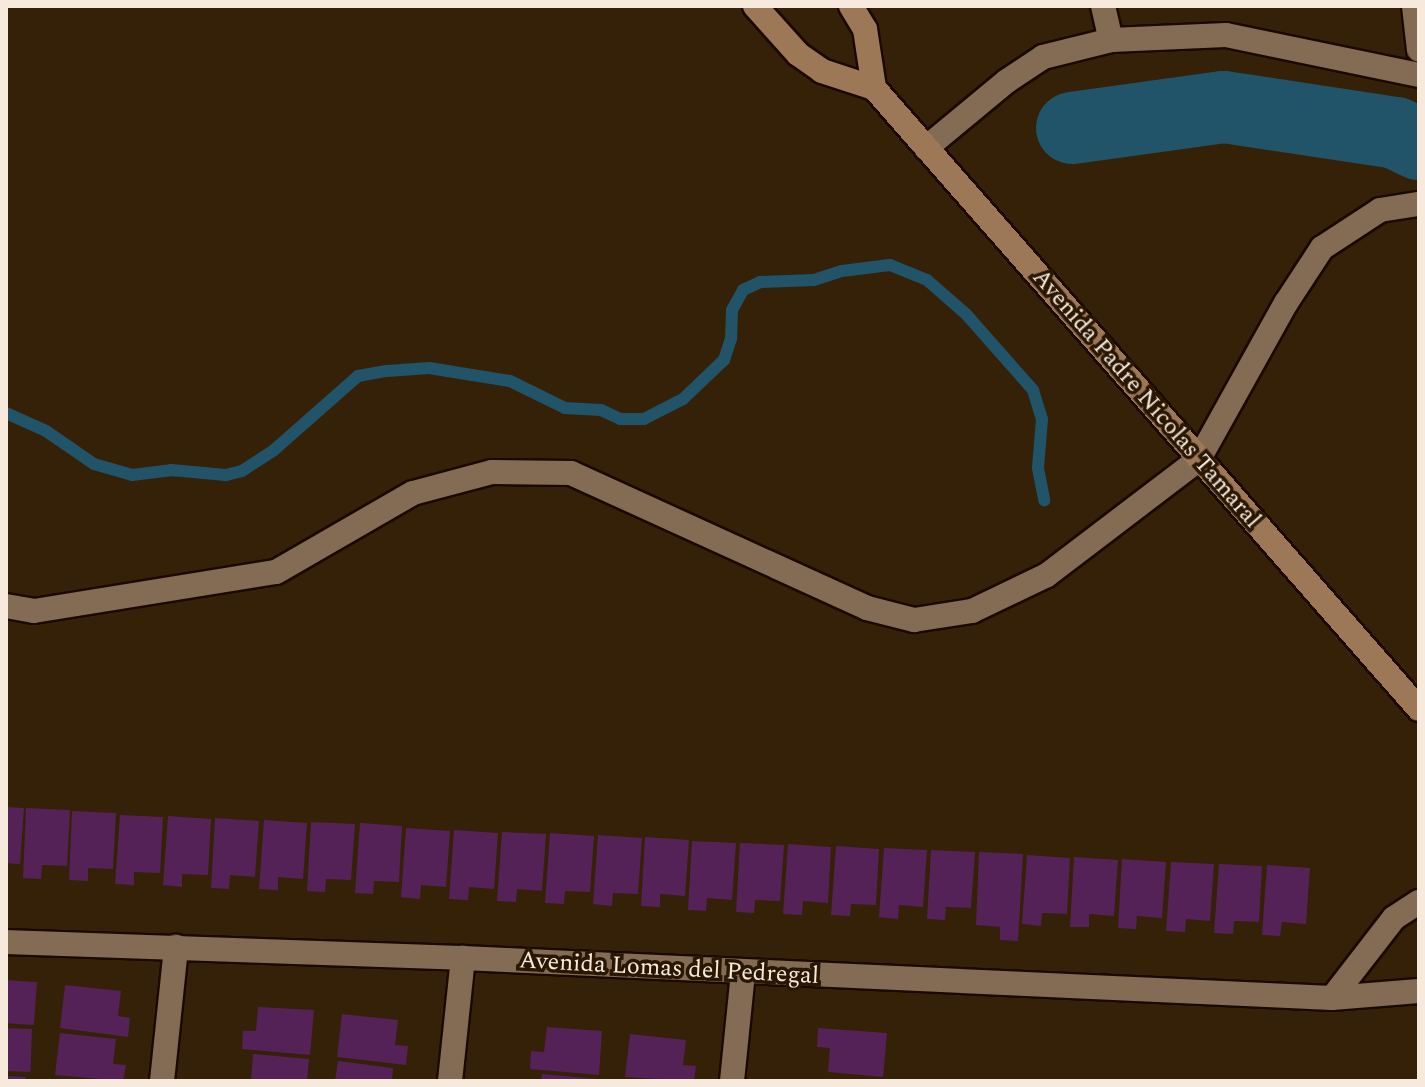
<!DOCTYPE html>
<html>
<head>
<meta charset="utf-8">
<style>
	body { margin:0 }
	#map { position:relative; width:1425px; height:1087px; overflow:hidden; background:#342108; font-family:Spectral,serif }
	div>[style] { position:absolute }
	.stream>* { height:12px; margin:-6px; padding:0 6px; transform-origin:6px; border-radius:6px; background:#215468 }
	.river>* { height:72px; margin:-36px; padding:0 36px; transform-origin:36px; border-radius:36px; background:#215468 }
	.building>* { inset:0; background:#542257; transform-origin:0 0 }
	.roads { filter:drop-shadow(2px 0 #1b0900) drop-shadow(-2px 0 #1b0900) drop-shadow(0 2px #1b0900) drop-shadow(0 -2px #1b0900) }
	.street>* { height:24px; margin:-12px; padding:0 12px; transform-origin:12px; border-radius:12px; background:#836c53 }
	.secondary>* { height:24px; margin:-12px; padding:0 12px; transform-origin:12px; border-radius:12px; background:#9c7857 }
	span { translate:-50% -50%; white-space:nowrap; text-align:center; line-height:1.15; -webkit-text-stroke:7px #2a1701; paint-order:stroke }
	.street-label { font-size:24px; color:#f7eadc }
	.frame { position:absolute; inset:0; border:8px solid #f7eadc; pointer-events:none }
</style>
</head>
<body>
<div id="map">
	<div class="stream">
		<i style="left:6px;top:413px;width:44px;rotate:24.2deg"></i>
		<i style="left:46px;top:431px;width:58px;rotate:34.5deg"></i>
		<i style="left:94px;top:464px;width:40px;rotate:16deg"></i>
		<i style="left:132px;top:475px;width:39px;rotate:-7deg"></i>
		<i style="left:171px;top:470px;width:55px;rotate:5.2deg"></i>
		<i style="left:226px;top:475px;width:16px;rotate:-14deg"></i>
		<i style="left:242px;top:471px;width:38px;rotate:-33deg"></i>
		<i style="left:274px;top:450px;width:112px;rotate:-41.4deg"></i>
		<i style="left:358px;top:376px;width:29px;rotate:-10deg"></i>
		<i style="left:387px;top:371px;width:42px;rotate:-4.1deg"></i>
		<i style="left:429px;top:368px;width:82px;rotate:9.1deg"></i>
		<i style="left:510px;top:381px;width:61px;rotate:26.1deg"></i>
		<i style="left:565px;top:408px;width:36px;rotate:3deg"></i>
		<i style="left:601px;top:410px;width:21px;rotate:25deg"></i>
		<i style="left:620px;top:419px;width:24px"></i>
		<i style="left:644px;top:419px;width:44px;rotate:-27.1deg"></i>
		<i style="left:683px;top:399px;width:57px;rotate:-43.6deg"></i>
		<i style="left:724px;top:360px;width:22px;rotate:-72deg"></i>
		<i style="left:731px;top:339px;width:29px;rotate:-88deg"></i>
		<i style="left:732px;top:310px;width:23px;rotate:-61deg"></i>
		<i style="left:743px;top:290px;width:19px;rotate:-25deg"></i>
		<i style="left:760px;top:282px;width:54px;rotate:-2.1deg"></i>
		<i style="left:814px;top:280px;width:29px;rotate:-18deg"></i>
		<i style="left:842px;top:271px;width:48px;rotate:-7.1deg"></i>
		<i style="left:890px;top:265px;width:40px;rotate:22deg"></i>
		<i style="left:927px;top:280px;width:52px;rotate:41.1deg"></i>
		<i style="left:966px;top:314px;width:101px;rotate:48.6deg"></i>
		<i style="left:1033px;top:390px;width:30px;rotate:73deg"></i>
		<i style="left:1042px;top:419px;width:49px;rotate:94.7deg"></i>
		<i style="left:1038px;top:468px;width:33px;rotate:79deg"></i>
	</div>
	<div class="river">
		<i style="left:1072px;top:128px;width:153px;rotate:-7.9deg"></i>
		<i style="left:1224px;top:107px;width:174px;rotate:8.6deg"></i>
		<i style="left:1396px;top:133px;width:25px;rotate:26deg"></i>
	</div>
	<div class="building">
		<i style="clip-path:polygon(6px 807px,24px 808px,20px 864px,6px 863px)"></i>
		<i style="clip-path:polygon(26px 808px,70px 810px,67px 866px,42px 865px,41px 879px,23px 878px)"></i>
		<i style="clip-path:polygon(72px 811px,116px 813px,113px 869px,88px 868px,88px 881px,69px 880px)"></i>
		<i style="clip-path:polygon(120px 815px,163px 817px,160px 873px,134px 872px,134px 885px,115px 884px)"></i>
		<i style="clip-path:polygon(168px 816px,211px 819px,208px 875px,182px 874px,182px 887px,163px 885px)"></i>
		<i style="clip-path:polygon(215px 818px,259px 821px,255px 877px,230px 875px,229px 889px,211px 888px)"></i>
		<i style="clip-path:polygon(264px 820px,307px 823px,303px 879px,278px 877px,278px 890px,259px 889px)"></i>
		<i style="clip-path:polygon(311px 822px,355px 824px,351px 880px,326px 879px,325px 892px,307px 891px)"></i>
		<i style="clip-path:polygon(360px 823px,402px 826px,399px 882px,374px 881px,373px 894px,355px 893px)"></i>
		<i style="clip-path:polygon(406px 828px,450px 831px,446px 887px,421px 885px,420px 899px,401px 897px)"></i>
		<i style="clip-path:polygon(454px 830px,498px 833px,494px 889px,469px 887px,468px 900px,449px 899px)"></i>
		<i style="clip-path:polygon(502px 832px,546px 834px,542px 891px,517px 889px,516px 902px,497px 901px)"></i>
		<i style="clip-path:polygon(550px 833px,594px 836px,590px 892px,565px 891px,564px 904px,545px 903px)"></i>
		<i style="clip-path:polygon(598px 835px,642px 838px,638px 894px,613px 893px,612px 906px,593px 904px)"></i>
		<i style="clip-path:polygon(645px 837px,689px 840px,685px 896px,660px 894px,660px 907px,641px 906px)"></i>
		<i style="clip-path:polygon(692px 841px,736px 843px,732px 900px,707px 898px,706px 911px,688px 910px)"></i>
		<i style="clip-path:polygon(740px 843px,784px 845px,780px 901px,755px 900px,754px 913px,736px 912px)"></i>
		<i style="clip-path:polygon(788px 844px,831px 847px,828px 903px,803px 901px,802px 915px,783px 914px)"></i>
		<i style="clip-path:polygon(836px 846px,879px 849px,876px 905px,851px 904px,850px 916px,831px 915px)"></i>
		<i style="clip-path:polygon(884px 848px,927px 850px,923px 907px,899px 905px,898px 919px,879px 917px)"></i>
		<i style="clip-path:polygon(931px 850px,975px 852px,971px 908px,946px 907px,945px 920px,927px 919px)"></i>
		<i style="clip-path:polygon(979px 852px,1023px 854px,1018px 941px,1000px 940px,1000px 927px,976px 925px)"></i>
		<i style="clip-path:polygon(1027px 855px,1070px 858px,1067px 914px,1042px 913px,1041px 926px,1022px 924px)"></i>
		<i style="clip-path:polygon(1074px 857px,1118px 860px,1114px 916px,1089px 914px,1089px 927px,1070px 927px)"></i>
		<i style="clip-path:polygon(1122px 859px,1166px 862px,1162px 918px,1137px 916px,1136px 929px,1118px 928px)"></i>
		<i style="clip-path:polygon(1171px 862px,1214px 864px,1210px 921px,1186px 919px,1185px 932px,1166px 931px)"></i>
		<i style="clip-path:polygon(1219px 864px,1262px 866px,1259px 922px,1234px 921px,1233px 934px,1214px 933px)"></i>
		<i style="clip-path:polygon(1267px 865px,1310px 868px,1306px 924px,1282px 922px,1280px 936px,1262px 935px)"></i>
		<i style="left:6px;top:980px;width:31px;height:43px;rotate:4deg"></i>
		<i style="clip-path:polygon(65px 985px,121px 991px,118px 1016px,130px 1018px,128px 1037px,60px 1028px)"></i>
		<i style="clip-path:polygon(258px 1007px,314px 1010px,310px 1055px,242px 1049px,243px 1031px,256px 1031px)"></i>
		<i style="clip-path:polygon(342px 1014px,398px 1020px,395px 1045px,408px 1046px,406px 1065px,337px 1057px)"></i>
		<i style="clip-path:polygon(547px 1027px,602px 1031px,599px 1075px,530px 1069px,531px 1051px,544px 1052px)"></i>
		<i style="left:6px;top:1028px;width:26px;height:43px;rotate:2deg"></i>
		<i style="clip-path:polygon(818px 1028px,887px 1033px,883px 1077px,828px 1072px,830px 1048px,817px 1047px)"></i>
		<i style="clip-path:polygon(60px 1033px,116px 1039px,113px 1064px,126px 1065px,123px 1081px,55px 1075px)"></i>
		<i style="clip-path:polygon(630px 1034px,686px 1040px,683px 1065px,696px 1066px,694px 1081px,625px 1077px)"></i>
		<i style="clip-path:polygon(253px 1054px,309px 1059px,307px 1081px,251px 1081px)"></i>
		<i style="clip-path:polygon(338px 1061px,393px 1068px,392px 1081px,335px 1081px)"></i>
		<i style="clip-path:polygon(542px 1074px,598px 1079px,598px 1081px,541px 1081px)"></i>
		<i style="clip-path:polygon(6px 1076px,26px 1077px,26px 1081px,6px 1081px)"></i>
	</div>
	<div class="roads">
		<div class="street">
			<i style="left:1103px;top:6px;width:35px;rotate:77deg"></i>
			<i style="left:1414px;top:6px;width:44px;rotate:83.5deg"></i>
			<i style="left:926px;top:148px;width:105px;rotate:-39.6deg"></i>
			<i style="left:1007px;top:81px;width:43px;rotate:-33.7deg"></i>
			<i style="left:1043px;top:57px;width:70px;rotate:-14deg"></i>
			<i style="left:1111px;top:40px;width:115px;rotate:-2.5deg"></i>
			<i style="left:1226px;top:35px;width:197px;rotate:11.7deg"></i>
			<i style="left:6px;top:606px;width:28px;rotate:10deg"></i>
			<i style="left:34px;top:611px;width:245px;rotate:-9.2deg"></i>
			<i style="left:276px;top:572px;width:158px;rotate:-30deg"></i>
			<i style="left:413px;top:493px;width:82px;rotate:-14.9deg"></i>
			<i style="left:492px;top:472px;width:79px;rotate:0.7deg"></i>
			<i style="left:571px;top:473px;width:325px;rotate:24.5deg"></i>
			<i style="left:867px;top:608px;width:49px;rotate:14.3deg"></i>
			<i style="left:914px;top:620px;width:59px;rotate:-8.8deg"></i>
			<i style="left:972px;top:611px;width:83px;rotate:-25.6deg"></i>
			<i style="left:1047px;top:575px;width:191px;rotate:-37.3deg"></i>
			<i style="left:1199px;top:459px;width:179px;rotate:-60.9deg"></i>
			<i style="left:1286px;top:303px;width:66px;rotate:-56.8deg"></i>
			<i style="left:1322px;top:248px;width:69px;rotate:-33.2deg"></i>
			<i style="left:1380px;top:210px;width:39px;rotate:-9deg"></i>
			<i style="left:6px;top:942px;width:457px;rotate:2deg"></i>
			<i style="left:463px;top:958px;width:870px;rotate:2.64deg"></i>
			<i style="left:1332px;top:998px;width:87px;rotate:-4.6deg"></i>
			<i style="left:1332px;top:998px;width:101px;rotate:-52.2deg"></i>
			<i style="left:1394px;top:918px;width:30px;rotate:-33deg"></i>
			<i style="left:162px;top:1081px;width:135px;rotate:-84deg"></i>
			<i style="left:450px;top:1081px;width:124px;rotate:-84deg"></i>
			<i style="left:732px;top:1081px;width:109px;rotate:-84.2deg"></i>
		</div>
		<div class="secondary">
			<i style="left:755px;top:6px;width:64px;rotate:48.1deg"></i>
			<i style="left:798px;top:54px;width:29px;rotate:35deg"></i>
			<i style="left:822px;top:71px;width:55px;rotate:18.1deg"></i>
			<i style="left:874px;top:88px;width:826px;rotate:48.73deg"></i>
			<i style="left:851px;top:6px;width:27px;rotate:59deg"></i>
			<i style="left:865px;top:29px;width:60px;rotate:81.3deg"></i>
		</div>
	</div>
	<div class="street-label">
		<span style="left:1146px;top:399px;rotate:49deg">Avenida Padre Nicolas Tamaral</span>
		<span style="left:669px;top:969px;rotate:3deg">Avenida Lomas del Pedregal</span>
	</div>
	<div class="frame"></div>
</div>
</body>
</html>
